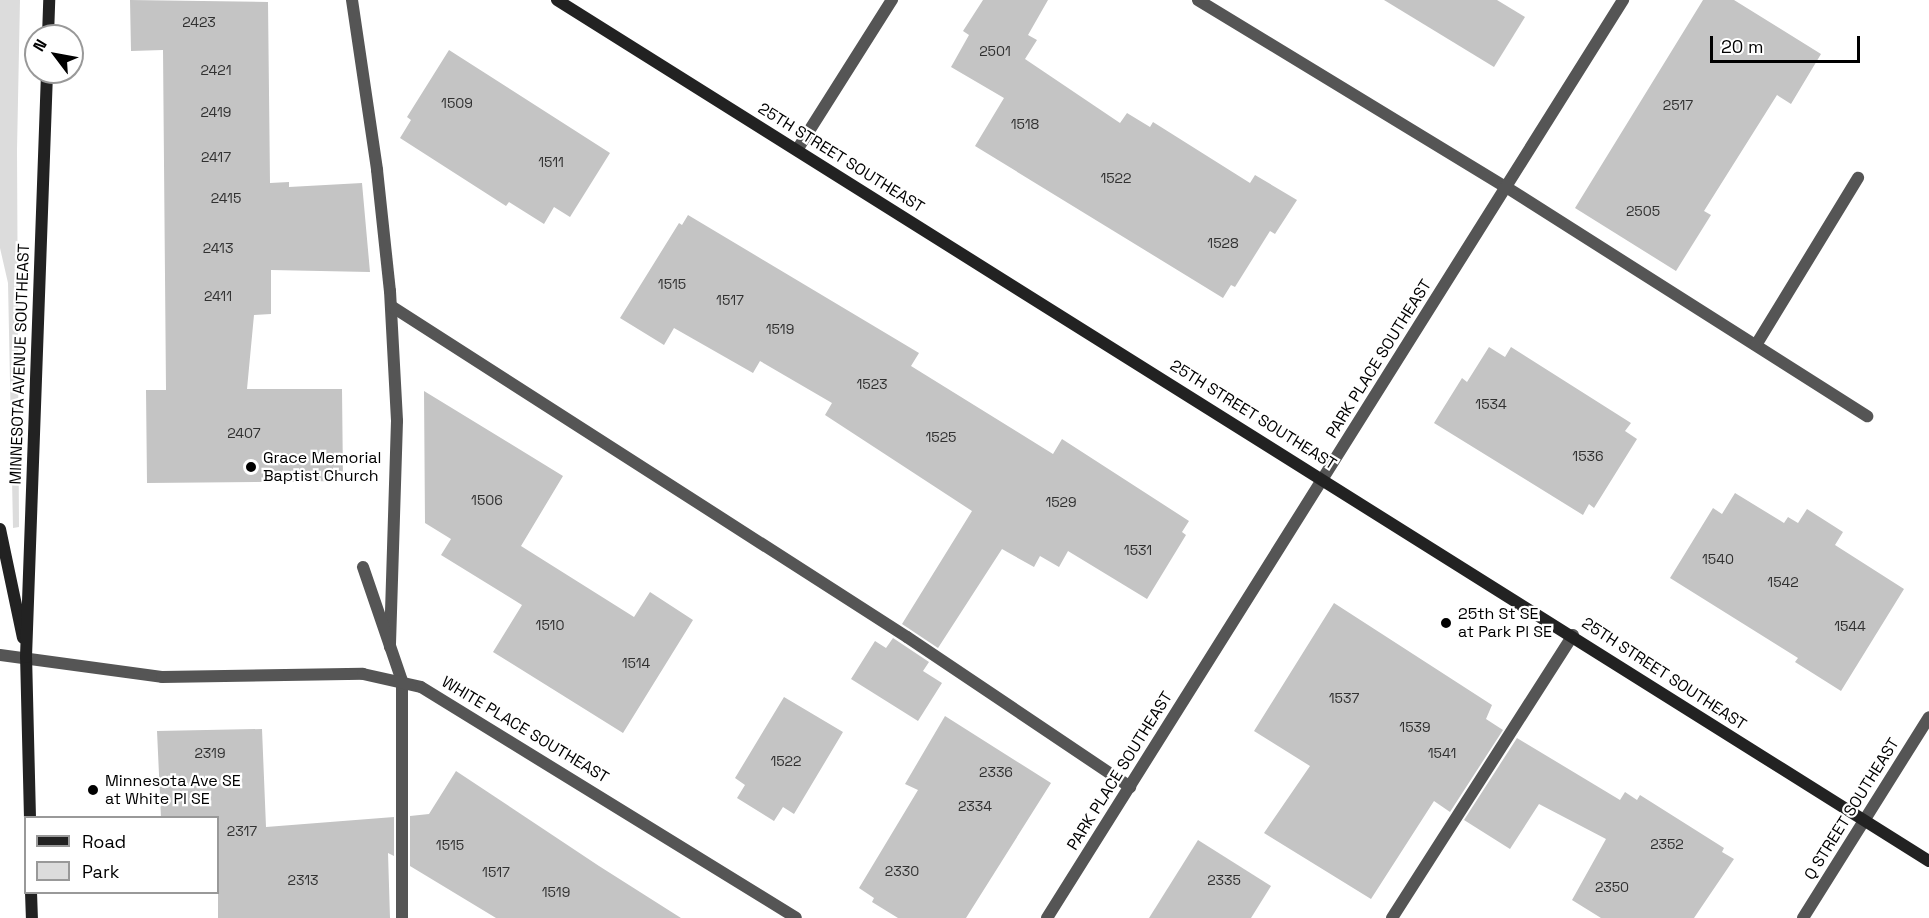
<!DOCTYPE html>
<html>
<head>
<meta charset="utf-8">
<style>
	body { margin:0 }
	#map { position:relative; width:1929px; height:918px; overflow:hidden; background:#fff; font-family:"Space Grotesk",sans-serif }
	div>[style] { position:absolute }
	.green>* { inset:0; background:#dcdcdc }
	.building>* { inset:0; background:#c4c4c4 }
	.lane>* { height:12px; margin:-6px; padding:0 6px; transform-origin:6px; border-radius:6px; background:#555 }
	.street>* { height:12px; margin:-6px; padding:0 6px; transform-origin:6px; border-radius:6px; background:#555 }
	.secondary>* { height:12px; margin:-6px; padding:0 6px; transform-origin:6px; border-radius:6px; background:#222 }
	.dots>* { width:16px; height:16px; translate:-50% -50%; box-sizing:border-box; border:3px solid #fff; border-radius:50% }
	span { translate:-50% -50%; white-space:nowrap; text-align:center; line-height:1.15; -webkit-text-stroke:4.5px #fff; paint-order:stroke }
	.number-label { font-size:14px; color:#313131 }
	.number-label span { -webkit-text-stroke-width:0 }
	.street-label { font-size:16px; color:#000 }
	.poi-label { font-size:16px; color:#000 }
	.left { translate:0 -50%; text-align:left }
	.legend { position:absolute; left:24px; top:816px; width:195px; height:78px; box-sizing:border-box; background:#fff; border:2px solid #999; margin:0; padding:8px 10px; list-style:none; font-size:18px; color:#000 }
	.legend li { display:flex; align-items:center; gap:12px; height:30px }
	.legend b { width:30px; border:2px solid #999 }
	.north { position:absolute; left:24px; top:24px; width:60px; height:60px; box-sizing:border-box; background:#fff; border:2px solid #999; border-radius:50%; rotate:302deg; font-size:16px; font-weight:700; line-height:24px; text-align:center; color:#000 }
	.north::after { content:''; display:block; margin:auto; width:21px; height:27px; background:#000; clip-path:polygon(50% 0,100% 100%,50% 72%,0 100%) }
	.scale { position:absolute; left:1710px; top:36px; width:150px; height:27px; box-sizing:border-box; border:3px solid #000; border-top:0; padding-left:8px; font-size:18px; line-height:21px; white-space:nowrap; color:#000; -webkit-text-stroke:4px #fff; paint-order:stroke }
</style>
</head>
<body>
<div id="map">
	<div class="green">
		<i style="clip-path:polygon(0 0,20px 0,17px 150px,19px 527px,13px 528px,8px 283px,0 248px)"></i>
	</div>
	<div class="building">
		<i style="clip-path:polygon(130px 0,268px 2px,270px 183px,289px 182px,289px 187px,362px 183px,370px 272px,271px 270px,271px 314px,254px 315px,247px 389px,342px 389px,343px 481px,147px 483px,146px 390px,166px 390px,163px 50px,131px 51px)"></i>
		<i style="clip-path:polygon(983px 0,1048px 0,1028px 35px,1037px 40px,1025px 59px,1120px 123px,1127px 113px,1150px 127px,1153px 122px,1250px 183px,1255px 175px,1297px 200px,1275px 234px,1270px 231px,1235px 287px,1231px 285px,1223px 298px,975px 146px,1004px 98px,951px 67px,969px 35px,963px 31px)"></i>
		<i style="clip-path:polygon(1384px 0,1497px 0,1525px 17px,1494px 67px)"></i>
		<i style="clip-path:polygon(1703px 0,1734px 0,1821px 54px,1791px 104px,1777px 95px,1704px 211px,1711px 215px,1676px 271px,1575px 208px)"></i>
		<i style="clip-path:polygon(449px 50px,610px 153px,570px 217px,554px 207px,544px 224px,509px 202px,506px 206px,400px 138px,411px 120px,407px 117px)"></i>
		<i style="clip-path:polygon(688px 215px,919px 353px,911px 366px,1053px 454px,1062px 439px,1189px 521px,1182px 532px,1186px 535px,1147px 599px,1068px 551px,1059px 567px,1040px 556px,1034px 567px,1002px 549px,938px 648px,902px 624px,972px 511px,825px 415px,832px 403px,760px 361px,753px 373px,674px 328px,664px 345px,620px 318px,679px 223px,682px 225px)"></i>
		<i style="clip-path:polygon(1489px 347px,1505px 357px,1511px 347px,1631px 423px,1625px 431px,1637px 439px,1594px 508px,1589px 504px,1583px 515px,1434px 423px,1462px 378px,1467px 382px)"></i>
		<i style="clip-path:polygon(424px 391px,563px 476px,521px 546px,634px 617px,650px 592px,693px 620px,623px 733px,493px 652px,522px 605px,441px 555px,451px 539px,425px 523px)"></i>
		<i style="clip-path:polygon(1735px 493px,1784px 523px,1788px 517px,1798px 523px,1807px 509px,1843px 532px,1835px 545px,1904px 589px,1841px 691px,1795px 662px,1798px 658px,1670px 578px,1713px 508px,1722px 514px)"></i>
		<i style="clip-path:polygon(1334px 603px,1492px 705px,1486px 719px,1503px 730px,1450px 812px,1434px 801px,1371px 899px,1264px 833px,1310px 766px,1254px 731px)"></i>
		<i style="clip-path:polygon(893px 638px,929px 662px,923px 671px,942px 683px,918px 721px,851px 679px,875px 641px,886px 648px)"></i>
		<i style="clip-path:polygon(784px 697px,843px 732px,794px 814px,783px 807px,774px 821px,737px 798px,745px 785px,735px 778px)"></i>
		<i style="clip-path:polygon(945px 716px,1051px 783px,966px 918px,898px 918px,872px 902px,874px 898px,859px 888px,918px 790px,905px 784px)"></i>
		<i style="clip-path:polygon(262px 729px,266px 827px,394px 817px,394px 856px,388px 853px,390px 918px,218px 918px,218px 818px,161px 818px,157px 731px)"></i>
		<i style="clip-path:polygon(1517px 738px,1620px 800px,1625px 792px,1637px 800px,1640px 795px,1724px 848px,1722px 852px,1734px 859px,1694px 918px,1601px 918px,1572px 900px,1606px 839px,1539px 804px,1510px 849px,1464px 820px)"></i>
		<i style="clip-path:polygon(456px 771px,599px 866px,681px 918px,496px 918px,410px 866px,410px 816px,429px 814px)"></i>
		<i style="clip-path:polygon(1198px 840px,1271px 886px,1251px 918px,1149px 918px)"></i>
	</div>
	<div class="lane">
		<i style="left:352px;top:0;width:172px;rotate:81.6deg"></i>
		<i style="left:377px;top:170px;width:122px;rotate:83.9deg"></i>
		<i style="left:390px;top:291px;width:130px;rotate:86.9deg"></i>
		<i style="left:397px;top:421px;width:226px;rotate:91.8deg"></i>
		<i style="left:1198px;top:0;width:360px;rotate:31.3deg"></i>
		<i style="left:1506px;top:187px;width:428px;rotate:32.4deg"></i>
		<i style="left:391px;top:306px;width:613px;rotate:32.68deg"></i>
		<i style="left:907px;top:637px;width:269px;rotate:33.9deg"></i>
		<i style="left:1756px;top:345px;width:196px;rotate:-58.6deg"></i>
		<i style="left:363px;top:567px;width:120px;rotate:71.1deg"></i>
		<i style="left:402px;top:681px;width:237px;rotate:90deg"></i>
		<i style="left:1392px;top:918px;width:336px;rotate:-57.4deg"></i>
	</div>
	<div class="street">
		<i style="left:797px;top:150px;width:178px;rotate:-57.7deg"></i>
		<i style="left:0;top:655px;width:163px;rotate:7.7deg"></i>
		<i style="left:162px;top:677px;width:201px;rotate:-0.9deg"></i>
		<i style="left:363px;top:674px;width:59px;rotate:12.6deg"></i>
		<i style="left:421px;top:687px;width:440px;rotate:31.6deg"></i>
		<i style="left:1047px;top:918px;width:1084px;rotate:-57.89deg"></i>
		<i style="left:1803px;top:918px;width:237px;rotate:-57.9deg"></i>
	</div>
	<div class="secondary">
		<i style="left:557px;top:0;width:1620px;rotate:32.11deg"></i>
		<i style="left:48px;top:36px;width:36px;rotate:-88deg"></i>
		<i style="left:0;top:529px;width:111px;rotate:78.1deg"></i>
		<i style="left:30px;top:818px;width:161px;rotate:-91.4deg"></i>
		<i style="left:26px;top:657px;width:585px;rotate:-87.94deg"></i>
		<i style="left:31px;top:892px;width:26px;rotate:88deg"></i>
	</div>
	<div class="dots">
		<i style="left:251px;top:467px;background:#000"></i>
		<i style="left:1446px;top:623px;background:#000"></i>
		<i style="left:93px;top:790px;background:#000"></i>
	</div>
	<div class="number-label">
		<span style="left:199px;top:22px">2423</span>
		<span style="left:995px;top:51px">2501</span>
		<span style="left:216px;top:70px">2421</span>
		<span style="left:457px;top:103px">1509</span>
		<span style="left:1678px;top:105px">2517</span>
		<span style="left:216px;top:112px">2419</span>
		<span style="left:1025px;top:124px">1518</span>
		<span style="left:216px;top:157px">2417</span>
		<span style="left:551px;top:162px">1511</span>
		<span style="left:1116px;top:178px">1522</span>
		<span style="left:226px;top:198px">2415</span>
		<span style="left:1643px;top:211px">2505</span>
		<span style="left:1223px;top:243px">1528</span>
		<span style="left:218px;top:248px">2413</span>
		<span style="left:672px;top:284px">1515</span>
		<span style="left:218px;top:296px">2411</span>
		<span style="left:730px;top:300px">1517</span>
		<span style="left:780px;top:329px">1519</span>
		<span style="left:872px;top:384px">1523</span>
		<span style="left:1491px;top:404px">1534</span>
		<span style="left:244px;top:433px">2407</span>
		<span style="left:941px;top:437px">1525</span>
		<span style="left:1588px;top:456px">1536</span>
		<span style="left:487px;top:500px">1506</span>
		<span style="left:1061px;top:502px">1529</span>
		<span style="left:1138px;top:550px">1531</span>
		<span style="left:1718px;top:559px">1540</span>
		<span style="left:1783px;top:582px">1542</span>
		<span style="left:550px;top:625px">1510</span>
		<span style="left:1850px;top:626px">1544</span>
		<span style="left:636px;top:663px">1514</span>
		<span style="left:1344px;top:698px">1537</span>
		<span style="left:1415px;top:727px">1539</span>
		<span style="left:210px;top:753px">2319</span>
		<span style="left:1442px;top:753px">1541</span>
		<span style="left:786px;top:761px">1522</span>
		<span style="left:996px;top:772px">2336</span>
		<span style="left:975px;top:806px">2334</span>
		<span style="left:242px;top:831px">2317</span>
		<span style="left:1667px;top:844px">2352</span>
		<span style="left:450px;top:845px">1515</span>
		<span style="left:902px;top:871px">2330</span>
		<span style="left:496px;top:872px">1517</span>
		<span style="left:303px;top:880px">2313</span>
		<span style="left:1224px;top:880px">2335</span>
		<span style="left:1612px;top:887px">2350</span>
		<span style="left:556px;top:892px">1519</span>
	</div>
	<div class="street-label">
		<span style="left:841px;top:158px;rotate:32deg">25TH STREET SOUTHEAST</span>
		<span style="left:1379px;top:359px;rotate:-58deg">PARK PLACE SOUTHEAST</span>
		<span style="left:20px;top:364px;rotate:-88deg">MINNESOTA AVENUE SOUTHEAST</span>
		<span style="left:1253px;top:415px;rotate:32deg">25TH STREET SOUTHEAST</span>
		<span style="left:1664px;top:674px;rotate:33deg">25TH STREET SOUTHEAST</span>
		<span style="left:525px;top:730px;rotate:31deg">WHITE PLACE SOUTHEAST</span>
		<span style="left:1120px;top:771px;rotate:-58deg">PARK PLACE SOUTHEAST</span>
		<span style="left:1852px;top:809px;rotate:-58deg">Q STREET SOUTHEAST</span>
	</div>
	<div class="poi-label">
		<span class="left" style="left:263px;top:467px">Grace Memorial<br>Baptist Church</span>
		<span class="left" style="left:1458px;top:623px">25th St SE<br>at Park Pl SE</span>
		<span class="left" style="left:105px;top:790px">Minnesota Ave SE<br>at White Pl SE</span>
	</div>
	<ul class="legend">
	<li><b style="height:8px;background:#222"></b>Road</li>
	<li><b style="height:16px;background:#dcdcdc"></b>Park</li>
	</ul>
	<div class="north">N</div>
	<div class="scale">20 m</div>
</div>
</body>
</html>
